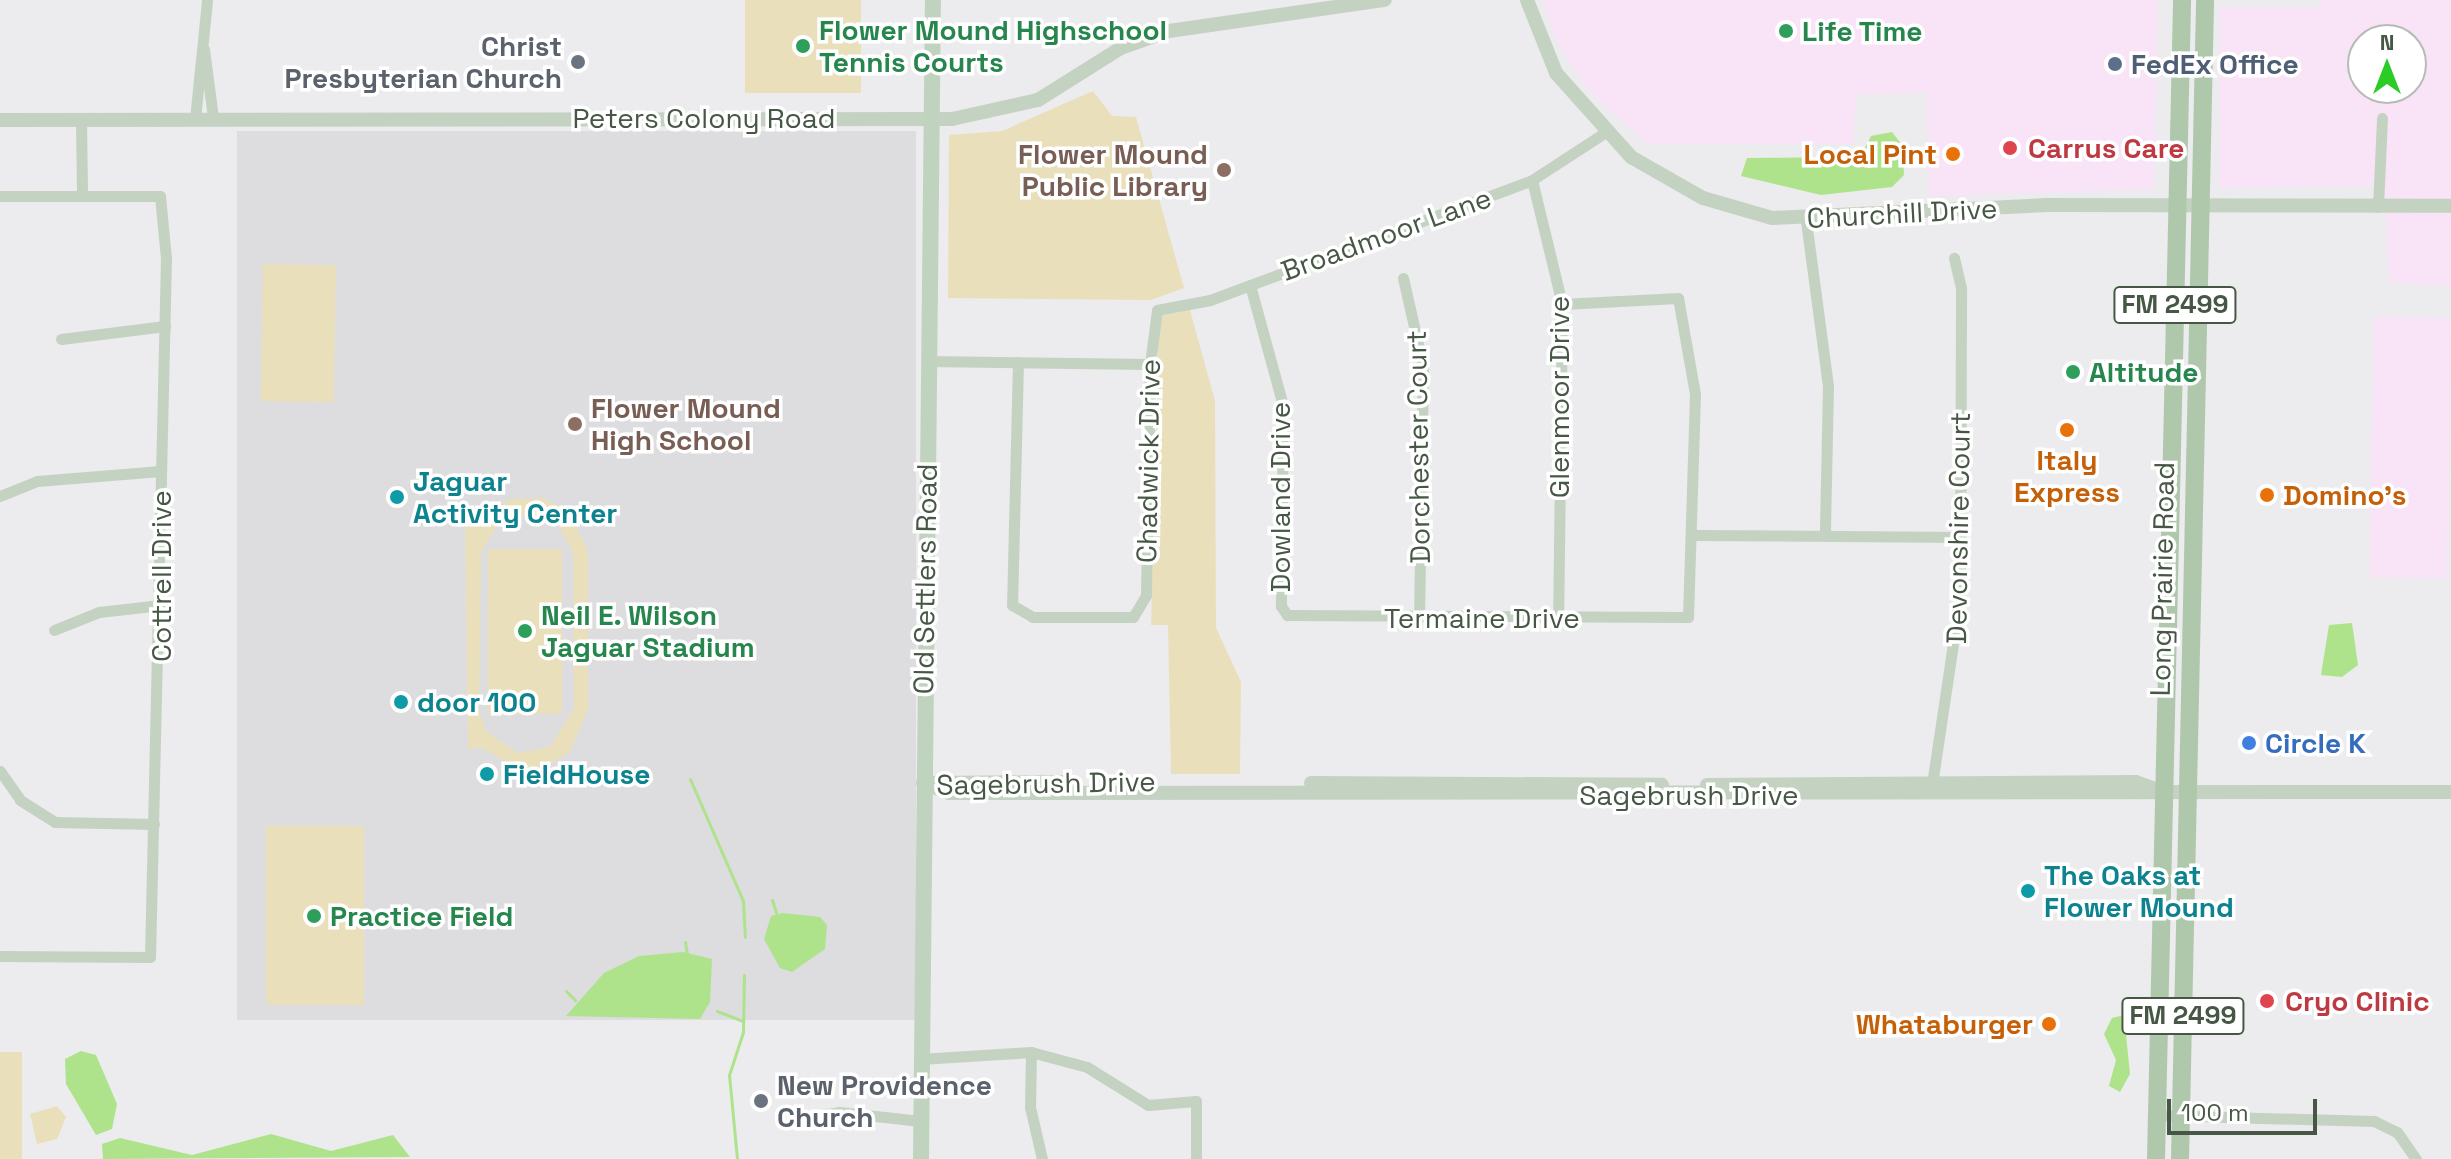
<!DOCTYPE html>
<html>
<head>
<meta charset="utf-8">
<style>
	body { margin:0 }
	#map { position:relative; width:2451px; height:1159px; overflow:hidden; background:#ecebee; font-family:"Space Grotesk",sans-serif }
	div>[style] { position:absolute }
	.commercial>* { inset:0; background:#f9e4f7; transform-origin:0 0 }
	.education>* { inset:0; background:#dddcdf; transform-origin:0 0 }
	.green>* { inset:0; background:#e9e0bb; transform-origin:0 0 }
	.water>* { inset:0; background:#aee38c }
	.stream>* { height:3px; margin:-1.5px; padding:0 1.5px; transform-origin:1.5px; border-radius:1.5px; background:#aee38c }
	.minor>* { height:11px; margin:-5.5px; padding:0 5.5px; transform-origin:5.5px; border-radius:5.5px; background:#c4d2c2 }
	.tertiary>* { height:14px; margin:-7px; padding:0 7px; transform-origin:7px; border-radius:7px; background:#c4d2c2 }
	.secondary>* { height:16px; margin:-8px; padding:0 8px; transform-origin:8px; border-radius:8px; background:#c0d3bf }
	.primary>* { height:18px; margin:-9px; padding:0 9px; transform-origin:9px; border-radius:9px; background:#afc8ac }
	.dots>* { width:22px; height:22px; translate:-50% -50%; box-sizing:border-box; border:4px solid #fff; border-radius:50% }
	span { translate:-50% -50%; white-space:nowrap; text-align:center; line-height:1.15; -webkit-text-stroke:7px #fff; paint-order:stroke }
	.shield-label span { padding:2px 6px; background:#fff; border:2px solid; border-radius:6px; -webkit-text-stroke-width:0 }
	.shield-label { font-size:26px; color:#475745; font-weight:700 }
	.leisure-label { font-size:28px; color:#27864d; font-weight:700 }
	.left { translate:0 -50%; text-align:left }
	.worship-label { font-size:28px; color:#5b616d; font-weight:700 }
	.right { translate:-100% -50%; text-align:right }
	.service-label { font-size:28px; color:#4e5e75; font-weight:700 }
	.street-label { font-size:28px; color:#475745 }
	.health-label { font-size:28px; color:#be3a42; font-weight:700 }
	.education-label { font-size:28px; color:#785e54; font-weight:700 }
	.food-label { font-size:28px; color:#c56008; font-weight:700 }
	.culture-label { font-size:28px; color:#0d838f; font-weight:700 }
	.shop-label { font-size:28px; color:#366cbe; font-weight:700 }
	.north { position:absolute; left:2347px; top:24px; width:80px; height:80px; box-sizing:border-box; background:#fff; border:2px solid #b5bcb5; border-radius:50%; rotate:0deg; font-size:22px; font-weight:700; line-height:32px; text-align:center; color:#475745 }
	.north::after { content:''; display:block; margin:auto; width:28px; height:36px; background:#2ccc27; clip-path:polygon(50% 0,100% 100%,50% 72%,0 100%) }
	.scale { position:absolute; left:2167px; top:1099px; width:150px; height:36px; box-sizing:border-box; border:4px solid #475745; border-top:0; padding-left:10px; font-size:24px; line-height:28px; white-space:nowrap; color:#475745; -webkit-text-stroke:6px #fff; paint-order:stroke }
</style>
</head>
<body>
<div id="map">
	<div class="commercial">
		<i style="clip-path:polygon(1544px 0,2158px 0,2154px 189px,1929px 196px,1926px 92px,1856px 95px,1853px 144px,1648px 144px,1587px 89px,1555px 38px)"></i>
		<i style="clip-path:polygon(evenodd,2320px 0,2451px 0,2451px 285px,2389px 283px,2385px 186px,2219px 188px,2220px 7px,2320px 8px,2320px 0,2363px 40px,2411px 40px,2411px 88px,2363px 88px,2363px 40px)"></i>
		<i style="left:2374px;top:317px;width:77px;height:260px;rotate:1deg"></i>
	</div>
	<div class="education">
		<i style="left:237px;top:131px;width:679px;height:889px"></i>
	</div>
	<div class="green">
		<i style="left:745px;top:0;width:116px;height:93px"></i>
		<i style="clip-path:polygon(1093px 91px,1112px 116px,1136px 117px,1184px 288px,1151px 300px,948px 298px,949px 135px,1002px 131px)"></i>
		<i style="left:263px;top:264px;width:73px;height:137px;rotate:1deg"></i>
		<i style="clip-path:polygon(1190px 310px,1215px 401px,1216px 628px,1241px 682px,1240px 774px,1171px 774px,1168px 625px,1151px 625px,1159px 316px)"></i>
		<i style="clip-path:polygon(evenodd,544px 498px,570px 513px,588px 551px,588px 710px,570px 751px,551px 764px,521px 770px,482px 748px,468px 749px,465px 512px,479px 511px,480px 518px,510px 499px,544px 498px,533px 513px,558px 524px,573px 553px,574px 709px,550px 747px,518px 753px,486px 731px,479px 711px,481px 553px,501px 518px,533px 513px)"></i>
		<i style="left:488px;top:549px;width:74px;height:165px"></i>
		<i style="left:266px;top:826px;width:98px;height:179px"></i>
		<i style="left:0;top:1052px;width:22px;height:107px"></i>
		<i style="clip-path:polygon(57px 1106px,66px 1117px,57px 1139px,37px 1144px,30px 1114px)"></i>
	</div>
	<div class="water">
		<i style="clip-path:polygon(1892px 132px,1902px 145px,1904px 175px,1892px 187px,1821px 195px,1741px 176px,1747px 158px,1860px 157px,1871px 136px)"></i>
		<i style="clip-path:polygon(2352px 623px,2358px 665px,2342px 677px,2321px 675px,2329px 625px)"></i>
		<i style="clip-path:polygon(783px 913px,820px 917px,827px 925px,825px 949px,792px 972px,780px 968px,764px 939px,771px 916px)"></i>
		<i style="clip-path:polygon(683px 952px,712px 959px,710px 1002px,700px 1019px,566px 1016px,604px 973px,639px 956px)"></i>
		<i style="clip-path:polygon(2124px 1015px,2130px 1074px,2120px 1092px,2109px 1086px,2116px 1060px,2104px 1034px,2112px 1018px)"></i>
		<i style="clip-path:polygon(81px 1051px,96px 1055px,117px 1104px,112px 1129px,96px 1135px,66px 1084px,65px 1059px)"></i>
		<i style="clip-path:polygon(271px 1134px,331px 1151px,393px 1135px,410px 1157px,103px 1159px,102px 1144px,120px 1138px,192px 1155px)"></i>
	</div>
	<div class="stream">
		<i style="left:690px;top:779px;width:133px;rotate:66.5deg"></i>
		<i style="left:743px;top:901px;width:36px;rotate:87deg"></i>
		<i style="left:772px;top:900px;width:16px;rotate:72deg"></i>
		<i style="left:685px;top:942px;width:12px;rotate:81deg"></i>
		<i style="left:566px;top:991px;width:13px;rotate:45deg"></i>
		<i style="left:717px;top:1011px;width:28px;rotate:21deg"></i>
		<i style="left:737px;top:1159px;width:84px;rotate:-95.4deg"></i>
		<i style="left:729px;top:1075px;width:45px;rotate:-72deg"></i>
		<i style="left:743px;top:1032px;width:57px;rotate:-89deg"></i>
	</div>
	<div class="minor">
		<i style="left:204px;top:49px;width:69px;rotate:82.5deg"></i>
		<i style="left:195px;top:119px;width:120px;rotate:-84.2deg"></i>
		<i style="left:81px;top:120px;width:76px;rotate:89.2deg"></i>
		<i style="left:1532px;top:180px;width:128px;rotate:76.4deg"></i>
		<i style="left:1562px;top:304px;width:314px;rotate:90.7deg"></i>
		<i style="left:0;top:196px;width:160px"></i>
		<i style="left:160px;top:196px;width:62px;rotate:84.5deg"></i>
		<i style="left:166px;top:258px;width:699px;rotate:91.31deg"></i>
		<i style="left:150px;top:957px;width:150px;rotate:-179.6deg"></i>
		<i style="left:2378px;top:207px;width:89px;rotate:-87.4deg"></i>
		<i style="left:1806px;top:221px;width:166px;rotate:82.4deg"></i>
		<i style="left:1828px;top:386px;width:149px;rotate:91.2deg"></i>
		<i style="left:1403px;top:278px;width:90px;rotate:77.2deg"></i>
		<i style="left:1423px;top:366px;width:252px;rotate:90.9deg"></i>
		<i style="left:1250px;top:285px;width:125px;rotate:74.7deg"></i>
		<i style="left:1283px;top:406px;width:200px;rotate:90.6deg"></i>
		<i style="left:1281px;top:606px;width:11px;rotate:56deg"></i>
		<i style="left:1287px;top:615px;width:401px;rotate:0.3deg"></i>
		<i style="left:1688px;top:617px;width:223px;rotate:-88.2deg"></i>
		<i style="left:1695px;top:394px;width:97px;rotate:-100deg"></i>
		<i style="left:1678px;top:298px;width:116px;rotate:177deg"></i>
		<i style="left:61px;top:339px;width:105px;rotate:-7.1deg"></i>
		<i style="left:927px;top:361px;width:223px;rotate:0.8deg"></i>
		<i style="left:1018px;top:362px;width:243px;rotate:91.4deg"></i>
		<i style="left:1012px;top:605px;width:24px;rotate:30deg"></i>
		<i style="left:1033px;top:617px;width:100px"></i>
		<i style="left:1133px;top:617px;width:26px;rotate:-59deg"></i>
		<i style="left:1146px;top:595px;width:231px;rotate:-89deg"></i>
		<i style="left:1150px;top:364px;width:54px;rotate:-82.6deg"></i>
		<i style="left:1157px;top:310px;width:54px;rotate:-10.7deg"></i>
		<i style="left:1210px;top:300px;width:344px;rotate:-20.4deg"></i>
		<i style="left:1532px;top:180px;width:86px;rotate:-33.1deg"></i>
		<i style="left:0;top:496px;width:40px;rotate:-22deg"></i>
		<i style="left:37px;top:481px;width:124px;rotate:-4.6deg"></i>
		<i style="left:1692px;top:535px;width:269px;rotate:0.4deg"></i>
		<i style="left:54px;top:630px;width:48px;rotate:-21.8deg"></i>
		<i style="left:99px;top:612px;width:62px;rotate:-6.4deg"></i>
		<i style="left:0;top:771px;width:35px;rotate:55deg"></i>
		<i style="left:20px;top:800px;width:41px;rotate:32.2deg"></i>
		<i style="left:55px;top:822px;width:99px;rotate:1.2deg"></i>
		<i style="left:1931px;top:791px;width:196px;rotate:-81.5deg"></i>
		<i style="left:1960px;top:597px;width:309px;rotate:-89.8deg"></i>
		<i style="left:1961px;top:288px;width:31px;rotate:-103deg"></i>
		<i style="left:1031px;top:1052px;width:55px;rotate:91deg"></i>
		<i style="left:1030px;top:1107px;width:53px;rotate:77deg"></i>
		<i style="left:920px;top:1059px;width:111px;rotate:-3.6deg"></i>
		<i style="left:1031px;top:1052px;width:58px;rotate:15deg"></i>
		<i style="left:1087px;top:1067px;width:72px;rotate:31.9deg"></i>
		<i style="left:1148px;top:1105px;width:48px;rotate:-4.8deg"></i>
		<i style="left:1196px;top:1101px;width:58px;rotate:90deg"></i>
		<i style="left:2157px;top:1115px;width:217px;rotate:1.6deg"></i>
		<i style="left:2374px;top:1121px;width:25px;rotate:26deg"></i>
		<i style="left:2397px;top:1132px;width:33px;rotate:55deg"></i>
		<i style="left:801px;top:1117px;width:38px;rotate:-7deg"></i>
		<i style="left:839px;top:1112px;width:82px;rotate:6.3deg"></i>
	</div>
	<div class="tertiary">
		<i style="left:1527px;top:0;width:79px;rotate:68.3deg"></i>
		<i style="left:1556px;top:73px;width:113px;rotate:48.2deg"></i>
		<i style="left:1631px;top:157px;width:83px;rotate:29.7deg"></i>
		<i style="left:1703px;top:198px;width:72px;rotate:16.2deg"></i>
		<i style="left:1772px;top:218px;width:275px;rotate:-2.7deg"></i>
		<i style="left:2047px;top:205px;width:404px;rotate:0.1deg"></i>
		<i style="left:0;top:120px;width:952px;rotate:-0.06deg"></i>
		<i style="left:952px;top:119px;width:88px;rotate:-12.5deg"></i>
		<i style="left:1038px;top:100px;width:98px;rotate:-32.1deg"></i>
		<i style="left:1121px;top:48px;width:51px;rotate:-19.5deg"></i>
		<i style="left:1169px;top:31px;width:218px;rotate:-8.2deg"></i>
		<i style="left:923px;top:783px;width:28px;rotate:21deg"></i>
		<i style="left:949px;top:793px;width:1502px;rotate:-0.04deg"></i>
		<i style="left:927px;top:783px;width:139px;rotate:-0.4deg"></i>
		<i style="left:1311px;top:783px;width:351px;rotate:0.3deg"></i>
		<i style="left:1707px;top:785px;width:429px;rotate:-0.4deg"></i>
		<i style="left:2136px;top:782px;width:30px;rotate:20deg"></i>
	</div>
	<div class="secondary">
		<i style="left:921px;top:1159px;width:1159px;rotate:-89.41deg"></i>
	</div>
	<div class="primary">
		<i style="left:2156px;top:1159px;width:1159px;rotate:-88.71deg"></i>
		<i style="left:2180px;top:1159px;width:1159px;rotate:-88.76deg"></i>
	</div>
	<div class="dots">
		<i style="left:1786px;top:31px;background:#2e9e5b"></i>
		<i style="left:803px;top:46px;background:#2e9e5b"></i>
		<i style="left:578px;top:62px;background:#6b7280"></i>
		<i style="left:2115px;top:64px;background:#5c6f8a"></i>
		<i style="left:2010px;top:148px;background:#e0444e"></i>
		<i style="left:1953px;top:154px;background:#e8710a"></i>
		<i style="left:1224px;top:170px;background:#8d6e63"></i>
		<i style="left:2073px;top:372px;background:#2e9e5b"></i>
		<i style="left:575px;top:424px;background:#8d6e63"></i>
		<i style="left:2067px;top:430px;background:#e8710a"></i>
		<i style="left:2267px;top:495px;background:#e8710a"></i>
		<i style="left:397px;top:497px;background:#0f9aa8"></i>
		<i style="left:525px;top:631px;background:#2e9e5b"></i>
		<i style="left:401px;top:702px;background:#0f9aa8"></i>
		<i style="left:2249px;top:743px;background:#3f7fe0"></i>
		<i style="left:487px;top:774px;background:#0f9aa8"></i>
		<i style="left:2028px;top:891px;background:#0f9aa8"></i>
		<i style="left:314px;top:916px;background:#2e9e5b"></i>
		<i style="left:2267px;top:1001px;background:#e0444e"></i>
		<i style="left:2049px;top:1024px;background:#e8710a"></i>
		<i style="left:761px;top:1101px;background:#6b7280"></i>
	</div>
	<div class="shield-label">
		<span style="left:2175px;top:305px">FM 2499</span>
		<span style="left:2183px;top:1016px">FM 2499</span>
	</div>
	<div class="leisure-label">
		<span class="left" style="left:819px;top:46px">Flower Mound Highschool<br>Tennis Courts</span>
		<span class="left" style="left:1802px;top:31px">Life Time</span>
		<span class="left" style="left:2089px;top:372px">Altitude</span>
		<span class="left" style="left:541px;top:631px">Neil E. Wilson<br>Jaguar Stadium</span>
		<span class="left" style="left:330px;top:916px">Practice Field</span>
	</div>
	<div class="worship-label">
		<span class="right" style="left:562px;top:62px">Christ<br>Presbyterian Church</span>
		<span class="left" style="left:777px;top:1101px">New Providence<br>Church</span>
	</div>
	<div class="service-label">
		<span class="left" style="left:2131px;top:64px">FedEx Office</span>
	</div>
	<div class="street-label">
		<span style="left:704px;top:118px">Peters Colony Road</span>
		<span style="left:1902px;top:213px;rotate:-3deg">Churchill Drive</span>
		<span style="left:1386px;top:234px;rotate:-20deg">Broadmoor Lane</span>
		<span style="left:1559px;top:397px;rotate:-90deg">Glenmoor Drive</span>
		<span style="left:1418px;top:447px;rotate:-91deg">Dorchester Court</span>
		<span style="left:1148px;top:461px;rotate:-89deg">Chadwick Drive</span>
		<span style="left:1280px;top:497px;rotate:-90deg">Dowland Drive</span>
		<span style="left:1958px;top:528px;rotate:-89deg">Devonshire Court</span>
		<span style="left:161px;top:576px;rotate:-90deg">Cottrell Drive</span>
		<span style="left:925px;top:579px;rotate:-89deg">Old Settlers Road</span>
		<span style="left:2162px;top:579px;rotate:-89deg">Long Prairie Road</span>
		<span style="left:1482px;top:618px">Termaine Drive</span>
		<span style="left:1046px;top:783px;rotate:-1deg">Sagebrush Drive</span>
		<span style="left:1689px;top:795px">Sagebrush Drive</span>
	</div>
	<div class="health-label">
		<span class="left" style="left:2028px;top:148px">Carrus Care</span>
		<span class="left" style="left:2285px;top:1001px">Cryo Clinic</span>
	</div>
	<div class="education-label">
		<span class="right" style="left:1208px;top:170px">Flower Mound<br>Public Library</span>
		<span class="left" style="left:591px;top:424px">Flower Mound<br>High School</span>
	</div>
	<div class="food-label">
		<span class="right" style="left:1937px;top:154px">Local Pint</span>
		<span style="left:2067px;top:476px">Italy<br>Express</span>
		<span class="left" style="left:2283px;top:495px">Domino's</span>
		<span class="right" style="left:2033px;top:1024px">Whataburger</span>
	</div>
	<div class="culture-label">
		<span class="left" style="left:413px;top:497px">Jaguar<br>Activity Center</span>
		<span class="left" style="left:417px;top:702px">door 100</span>
		<span class="left" style="left:503px;top:774px">FieldHouse</span>
		<span class="left" style="left:2044px;top:891px">The Oaks at<br>Flower Mound</span>
	</div>
	<div class="shop-label">
		<span class="left" style="left:2265px;top:743px">Circle K</span>
	</div>
	<div class="north">N</div>
	<div class="scale">100 m</div>
</div>
</body>
</html>
